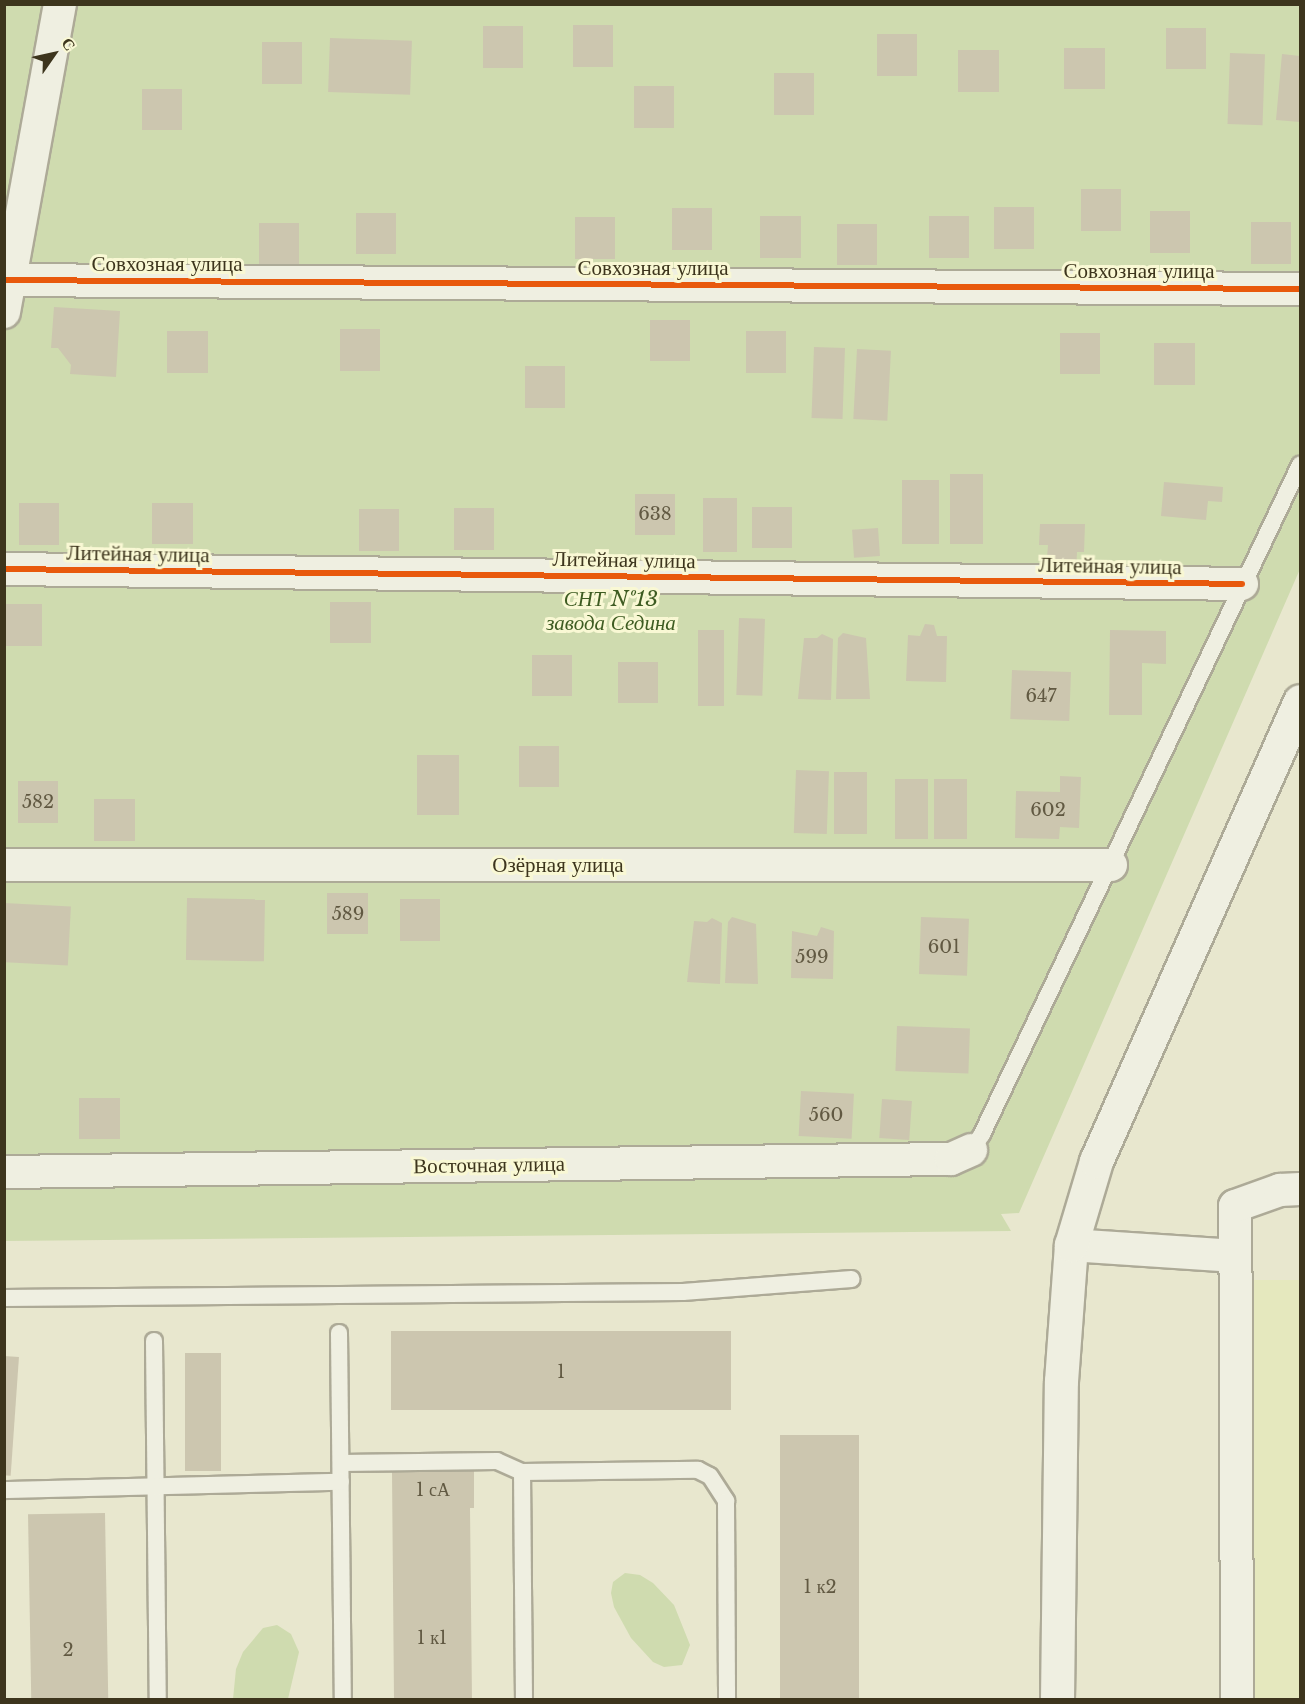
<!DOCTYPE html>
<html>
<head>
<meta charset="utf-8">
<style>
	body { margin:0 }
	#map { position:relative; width:1305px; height:1704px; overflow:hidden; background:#e8e7ce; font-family:"Libre Baskerville",serif }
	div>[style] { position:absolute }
	.farmland>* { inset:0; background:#e5e8be; transform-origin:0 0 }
	.green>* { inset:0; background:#cfdbaf }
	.building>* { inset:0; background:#ccc6af; transform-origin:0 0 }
	.roads { filter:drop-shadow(2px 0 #adaa97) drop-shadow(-2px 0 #adaa97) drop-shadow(0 2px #adaa97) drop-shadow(0 -2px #adaa97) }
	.lane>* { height:16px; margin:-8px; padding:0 8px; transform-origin:8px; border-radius:8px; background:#efefe1 }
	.street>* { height:32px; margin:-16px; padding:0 16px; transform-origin:16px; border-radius:16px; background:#efefe1 }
	.secondary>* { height:33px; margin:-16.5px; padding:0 16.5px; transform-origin:16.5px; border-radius:16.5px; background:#efefe1 }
	.cycleway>* { height:6px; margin:-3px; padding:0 3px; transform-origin:3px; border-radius:3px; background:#e8590c }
	span { translate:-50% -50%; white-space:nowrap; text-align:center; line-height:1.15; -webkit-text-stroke:6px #f9f8d4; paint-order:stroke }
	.number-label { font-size:18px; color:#615942 }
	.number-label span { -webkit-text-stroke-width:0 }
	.street-label { font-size:21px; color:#3d351d }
	.park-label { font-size:21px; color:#3e5c22; font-style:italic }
	.frame { position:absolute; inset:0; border:6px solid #3d351d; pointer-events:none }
	.north { position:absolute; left:24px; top:24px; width:60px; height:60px; -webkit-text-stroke:4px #f9f8d4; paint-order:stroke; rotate:56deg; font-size:16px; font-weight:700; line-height:24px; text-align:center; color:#3d351d }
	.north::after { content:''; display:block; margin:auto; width:21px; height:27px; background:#3d351d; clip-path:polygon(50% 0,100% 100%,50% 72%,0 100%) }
</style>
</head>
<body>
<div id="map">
	<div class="farmland">
		<i style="left:1248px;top:1280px;width:52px;height:420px"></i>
	</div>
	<div class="green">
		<i style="clip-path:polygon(4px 5px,1300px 5px,1300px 569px,1019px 1213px,1001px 1214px,1011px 1231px,5px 1241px)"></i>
		<i style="clip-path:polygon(625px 1573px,640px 1575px,653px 1583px,674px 1605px,690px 1645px,682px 1665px,664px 1667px,653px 1662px,631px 1638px,614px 1607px,611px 1593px,613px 1582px)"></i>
		<i style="clip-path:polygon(277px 1625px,291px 1634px,299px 1652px,288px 1699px,233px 1699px,236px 1669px,243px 1652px,263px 1628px)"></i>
	</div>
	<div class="building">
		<i style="left:573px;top:25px;width:40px;height:42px"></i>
		<i style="left:483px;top:26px;width:40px;height:42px"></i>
		<i style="left:1166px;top:28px;width:40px;height:41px"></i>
		<i style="left:877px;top:34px;width:40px;height:42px"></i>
		<i style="left:330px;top:38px;width:82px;height:54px;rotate:2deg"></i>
		<i style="left:302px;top:42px;width:42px;height:40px;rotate:90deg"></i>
		<i style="left:1064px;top:48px;width:41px;height:41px"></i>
		<i style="left:958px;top:50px;width:41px;height:42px"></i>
		<i style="left:1230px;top:53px;width:35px;height:71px;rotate:2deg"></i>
		<i style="clip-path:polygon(1282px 54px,1300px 56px,1300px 122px,1276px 120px)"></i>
		<i style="left:774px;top:73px;width:40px;height:42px"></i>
		<i style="left:634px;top:86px;width:40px;height:42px"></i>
		<i style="left:142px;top:89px;width:40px;height:41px"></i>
		<i style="left:1081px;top:189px;width:40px;height:42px"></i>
		<i style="left:994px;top:207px;width:40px;height:42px"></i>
		<i style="left:672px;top:208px;width:40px;height:42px"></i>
		<i style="left:1150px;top:211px;width:40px;height:42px"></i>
		<i style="left:356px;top:213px;width:40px;height:41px"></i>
		<i style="left:760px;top:216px;width:41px;height:42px"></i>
		<i style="left:929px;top:216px;width:40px;height:42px"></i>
		<i style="left:575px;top:217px;width:40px;height:42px"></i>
		<i style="left:1251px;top:222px;width:40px;height:42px"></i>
		<i style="left:259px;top:223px;width:40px;height:42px"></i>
		<i style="left:837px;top:224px;width:40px;height:41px"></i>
		<i style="clip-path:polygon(54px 307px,120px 311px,116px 377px,70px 374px,71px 365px,58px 348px,51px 348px)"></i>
		<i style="left:650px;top:320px;width:40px;height:41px"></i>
		<i style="left:340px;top:329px;width:40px;height:42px"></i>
		<i style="left:167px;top:331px;width:41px;height:42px"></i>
		<i style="left:746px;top:331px;width:40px;height:42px"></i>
		<i style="left:1060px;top:333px;width:40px;height:41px"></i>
		<i style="left:1154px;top:343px;width:41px;height:42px"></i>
		<i style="left:814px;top:347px;width:31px;height:71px;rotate:2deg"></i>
		<i style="left:857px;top:349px;width:34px;height:70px;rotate:3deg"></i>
		<i style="left:525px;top:366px;width:40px;height:42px"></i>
		<i style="left:950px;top:474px;width:33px;height:70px"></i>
		<i style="left:939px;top:480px;width:64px;height:37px;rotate:90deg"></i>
		<i style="clip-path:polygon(1164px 482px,1223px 487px,1222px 502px,1208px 501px,1206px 520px,1161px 516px)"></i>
		<i style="left:635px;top:494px;width:40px;height:41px"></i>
		<i style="left:737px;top:498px;width:54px;height:34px;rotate:90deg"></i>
		<i style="left:19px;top:503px;width:40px;height:42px"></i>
		<i style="left:152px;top:503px;width:41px;height:41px"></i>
		<i style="left:752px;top:507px;width:40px;height:41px"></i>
		<i style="left:454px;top:508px;width:40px;height:42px"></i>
		<i style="left:359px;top:509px;width:40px;height:42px"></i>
		<i style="clip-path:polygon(1040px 524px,1085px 524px,1084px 552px,1077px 552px,1076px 571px,1046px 570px,1048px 545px,1039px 545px)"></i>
		<i style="left:878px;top:528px;width:28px;height:26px;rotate:86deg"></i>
		<i style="left:330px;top:602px;width:41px;height:41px"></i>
		<i style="left:4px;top:604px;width:38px;height:42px"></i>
		<i style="left:739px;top:618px;width:26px;height:77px;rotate:2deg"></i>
		<i style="clip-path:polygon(925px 624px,934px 625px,937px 636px,947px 636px,946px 682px,906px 681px,908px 635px,920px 636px)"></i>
		<i style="left:698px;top:630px;width:26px;height:76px"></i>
		<i style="clip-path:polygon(1110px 630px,1166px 631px,1166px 664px,1142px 663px,1142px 715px,1109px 715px)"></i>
		<i style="clip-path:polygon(843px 633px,866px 638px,870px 699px,836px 699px,838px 638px)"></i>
		<i style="clip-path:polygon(822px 634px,833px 639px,831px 700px,798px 699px,804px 638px,817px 638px)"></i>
		<i style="left:532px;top:655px;width:40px;height:41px"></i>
		<i style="left:618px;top:662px;width:40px;height:41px"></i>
		<i style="left:1012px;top:670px;width:59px;height:49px;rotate:2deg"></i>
		<i style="left:519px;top:746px;width:40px;height:41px"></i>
		<i style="left:417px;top:755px;width:42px;height:60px"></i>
		<i style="left:796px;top:770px;width:33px;height:63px;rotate:2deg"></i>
		<i style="left:834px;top:772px;width:33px;height:62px"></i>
		<i style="clip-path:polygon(1060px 776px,1081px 777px,1079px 828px,1060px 827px,1059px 839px,1015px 838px,1016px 791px,1060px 792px)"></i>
		<i style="left:895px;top:779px;width:33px;height:60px"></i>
		<i style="left:934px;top:779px;width:33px;height:60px"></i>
		<i style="left:18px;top:781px;width:40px;height:42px"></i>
		<i style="left:135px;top:799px;width:42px;height:41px;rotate:90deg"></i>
		<i style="left:327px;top:893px;width:41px;height:41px"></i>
		<i style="left:187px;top:898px;width:78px;height:62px;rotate:1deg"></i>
		<i style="left:400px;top:899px;width:40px;height:42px"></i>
		<i style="left:4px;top:903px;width:67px;height:59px;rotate:3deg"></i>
		<i style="clip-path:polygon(732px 917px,756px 924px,758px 984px,725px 983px,728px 922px)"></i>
		<i style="left:921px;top:917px;width:48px;height:57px;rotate:2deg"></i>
		<i style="clip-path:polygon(712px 918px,722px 923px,720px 984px,687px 982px,694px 921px,707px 922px)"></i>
		<i style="clip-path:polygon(821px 927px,834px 931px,833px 979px,791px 978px,792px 931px,817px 936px)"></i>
		<i style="left:897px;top:1026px;width:73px;height:45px;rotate:2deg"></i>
		<i style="left:801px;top:1091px;width:53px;height:45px;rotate:3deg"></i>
		<i style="left:79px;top:1098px;width:41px;height:41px"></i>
		<i style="left:882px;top:1099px;width:30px;height:39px;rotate:4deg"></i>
		<i style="left:731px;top:1331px;width:79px;height:340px;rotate:90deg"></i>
		<i style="left:185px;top:1353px;width:36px;height:118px"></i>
		<i style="left:4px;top:1356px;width:15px;height:119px;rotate:4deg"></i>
		<i style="left:780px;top:1435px;width:79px;height:265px"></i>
		<i style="clip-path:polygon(474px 1471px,474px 1508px,470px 1508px,472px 1700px,394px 1700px,392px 1472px)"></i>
		<i style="left:105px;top:1513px;width:187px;height:77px;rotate:89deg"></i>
	</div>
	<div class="roads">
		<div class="lane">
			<i style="left:971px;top:1150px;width:19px;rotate:-55deg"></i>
			<i style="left:982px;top:1134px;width:741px;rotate:-64.58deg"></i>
			<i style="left:4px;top:1298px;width:679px;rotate:-0.51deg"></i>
			<i style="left:683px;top:1292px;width:169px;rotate:-4.4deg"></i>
			<i style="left:339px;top:1333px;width:367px;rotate:89.4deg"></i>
			<i style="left:154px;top:1341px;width:359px;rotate:89.4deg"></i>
			<i style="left:341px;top:1463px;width:156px;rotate:-0.7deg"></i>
			<i style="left:497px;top:1461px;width:27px;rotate:24deg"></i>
			<i style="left:4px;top:1490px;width:337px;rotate:-1.4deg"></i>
			<i style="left:524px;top:1700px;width:228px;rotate:-90.5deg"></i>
			<i style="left:522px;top:1472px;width:176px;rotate:-0.7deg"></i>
			<i style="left:698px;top:1470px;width:13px;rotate:27deg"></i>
			<i style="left:710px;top:1476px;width:30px;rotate:57deg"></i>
			<i style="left:726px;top:1501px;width:199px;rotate:89.7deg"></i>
		</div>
		<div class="street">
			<i style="left:4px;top:280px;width:1296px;rotate:0.4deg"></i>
			<i style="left:4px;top:312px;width:313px;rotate:-79.7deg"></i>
			<i style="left:4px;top:569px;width:1238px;rotate:0.69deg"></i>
			<i style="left:4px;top:865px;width:1107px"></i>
			<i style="left:4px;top:1172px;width:947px;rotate:-0.79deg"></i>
			<i style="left:951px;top:1159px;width:22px;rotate:-24deg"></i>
			<i style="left:1071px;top:1245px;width:164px;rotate:3.8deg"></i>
			<i style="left:1237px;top:1700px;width:494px;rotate:-90.2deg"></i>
			<i style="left:1235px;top:1206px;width:48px;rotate:-19.6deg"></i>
			<i style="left:1280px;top:1190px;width:20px;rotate:-3deg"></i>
		</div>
		<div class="secondary">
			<i style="left:1057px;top:1700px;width:319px;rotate:-89.3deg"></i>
			<i style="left:1061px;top:1381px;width:136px;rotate:-85.8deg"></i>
			<i style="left:1071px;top:1245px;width:88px;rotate:-73.4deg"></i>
			<i style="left:1096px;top:1161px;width:503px;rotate:-66.08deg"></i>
		</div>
	</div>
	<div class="cycleway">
		<i style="left:4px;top:280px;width:1296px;rotate:0.4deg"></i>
		<i style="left:4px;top:569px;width:1238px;rotate:0.69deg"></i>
	</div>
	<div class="number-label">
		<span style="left:655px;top:514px">638</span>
		<span style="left:1041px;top:696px">647</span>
		<span style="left:38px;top:802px">582</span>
		<span style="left:1048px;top:810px">602</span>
		<span style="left:348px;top:914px">589</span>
		<span style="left:944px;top:947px">601</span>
		<span style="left:812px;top:957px">599</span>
		<span style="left:826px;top:1115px">560</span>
		<span style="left:561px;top:1372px">1</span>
		<span style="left:433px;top:1490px">1 сА</span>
		<span style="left:820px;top:1587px">1 к2</span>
		<span style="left:432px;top:1638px">1 к1</span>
		<span style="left:68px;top:1650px">2</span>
	</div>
	<div class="street-label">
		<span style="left:167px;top:264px">Совхозная улица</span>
		<span style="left:653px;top:268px">Совхозная улица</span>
		<span style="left:1139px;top:271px">Совхозная улица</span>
		<span style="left:138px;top:554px;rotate:1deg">Литейная улица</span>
		<span style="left:624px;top:560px;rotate:1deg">Литейная улица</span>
		<span style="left:1110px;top:566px;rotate:1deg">Литейная улица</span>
		<span style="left:558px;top:865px">Озёрная улица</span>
		<span style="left:489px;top:1165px;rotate:-1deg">Восточная улица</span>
	</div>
	<div class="park-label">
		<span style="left:611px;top:611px">СНТ №13<br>завода Седина</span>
	</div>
	<div class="frame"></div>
	<div class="north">С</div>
</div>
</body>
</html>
